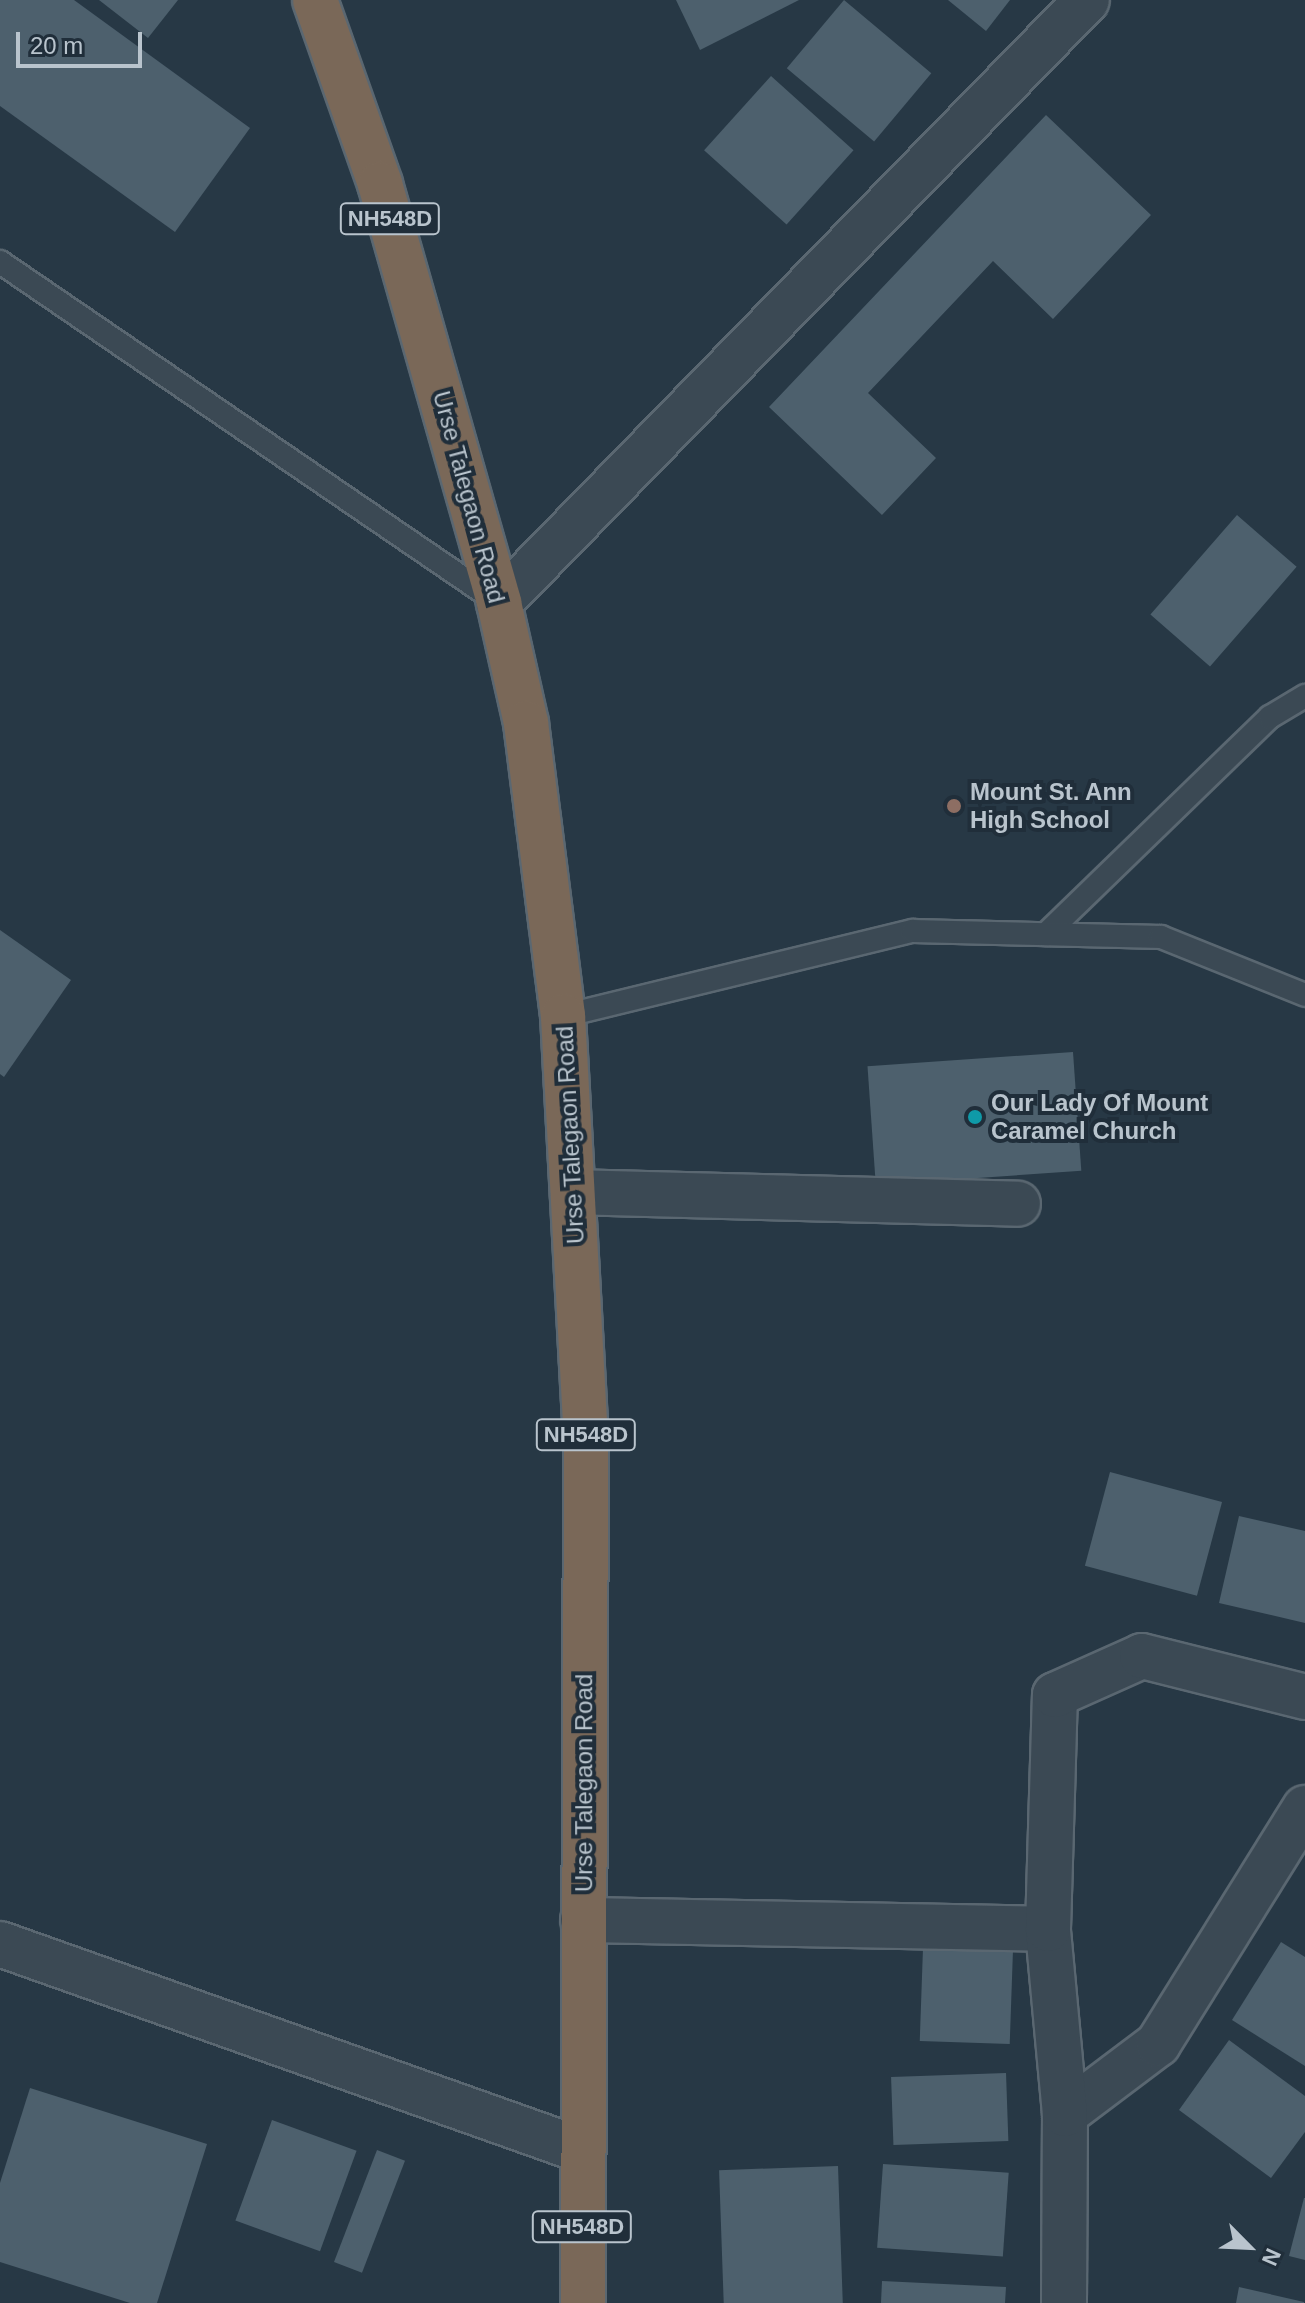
<!DOCTYPE html>
<html>
<head>
<meta charset="utf-8">
<style>
	body { margin:0 }
	#map { position:relative; width:1305px; height:2303px; overflow:hidden; background:#273845; font-family:Helvetica,sans-serif }
	div>[style] { position:absolute }
	.building>* { inset:0; background:#4d606d; transform-origin:0 0 }
	.roads { filter:drop-shadow(2px 0 #5a6771) drop-shadow(-2px 0 #5a6771) drop-shadow(0 2px #5a6771) drop-shadow(0 -2px #5a6771) }
	.lane>* { height:22px; margin:-11px; padding:0 11px; transform-origin:11px; border-radius:11px; background:#3b4954 }
	.street>* { height:44px; margin:-22px; padding:0 22px; transform-origin:22px; border-radius:22px; background:#3b4954 }
	.highway>* { height:44px; margin:-22px; padding:0 22px; transform-origin:22px; border-radius:22px; background:#7a6858 }
	.dots>* { width:22px; height:22px; translate:-50% -50%; box-sizing:border-box; border:4px solid #202e3a; border-radius:50% }
	span { translate:-50% -50%; white-space:nowrap; text-align:center; line-height:1.15; -webkit-text-stroke:8px #202e3a; paint-order:stroke }
	.shield-label span { padding:2px 6px; background:#202e3a; border:2px solid; border-radius:6px; -webkit-text-stroke-width:0 }
	.shield-label { font-size:22px; color:#b9c4cd; font-weight:700 }
	.street-label { font-size:24px; color:#b9c4cd }
	.poi-label { font-size:24px; color:#b9c4cd; font-weight:700 }
	.left { translate:0 -50%; text-align:left }
	.north { position:absolute; left:1209px; top:2207px; width:80px; height:80px; -webkit-text-stroke:6px #202e3a; paint-order:stroke; rotate:114deg; font-size:22px; font-weight:700; line-height:32px; text-align:center; color:#b9c4cd }
	.north::after { content:''; display:block; margin:auto; width:28px; height:36px; background:#b9c4cd; clip-path:polygon(50% 0,100% 100%,50% 72%,0 100%) }
	.scale { position:absolute; left:16px; top:32px; width:126px; height:36px; box-sizing:border-box; border:4px solid #b9c4cd; border-top:0; padding-left:10px; font-size:24px; line-height:28px; white-space:nowrap; color:#b9c4cd; -webkit-text-stroke:6px #202e3a; paint-order:stroke }
</style>
</head>
<body>
<div id="map">
	<div class="building">
		<i style="clip-path:polygon(0 0,74px 0,250px 128px,175px 232px,0 106px)"></i>
		<i style="clip-path:polygon(99px 0,178px 0,148px 38px)"></i>
		<i style="clip-path:polygon(676px 0,799px 0,700px 50px)"></i>
		<i style="left:844px;top:0;width:114px;height:89px;rotate:40deg"></i>
		<i style="clip-path:polygon(948px 0,1010px 0,986px 31px)"></i>
		<i style="left:771px;top:76px;width:111px;height:100px;rotate:42deg"></i>
		<i style="clip-path:polygon(1046px 115px,1151px 215px,1053px 319px,993px 261px,868px 393px,936px 458px,882px 515px,769px 407px)"></i>
		<i style="left:1237px;top:515px;width:79px;height:132px;rotate:41deg"></i>
		<i style="clip-path:polygon(0 930px,71px 980px,4px 1077px,0 1074px)"></i>
		<i style="left:1073px;top:1052px;width:119px;height:206px;rotate:86deg"></i>
		<i style="left:1110px;top:1472px;width:116px;height:97px;rotate:15deg"></i>
		<i style="clip-path:polygon(1239px 1516px,1305px 1531px,1305px 1623px,1219px 1603px)"></i>
		<i style="clip-path:polygon(1281px 1942px,1305px 1957px,1305px 2066px,1232px 2020px)"></i>
		<i style="left:923px;top:1948px;width:90px;height:93px;rotate:2deg"></i>
		<i style="clip-path:polygon(1229px 2040px,1305px 2096px,1305px 2132px,1271px 2178px,1179px 2110px)"></i>
		<i style="left:1006px;top:2073px;width:68px;height:115px;rotate:88deg"></i>
		<i style="clip-path:polygon(30px 2088px,207px 2144px,157px 2303px,130px 2303px,0 2262px,0 2183px)"></i>
		<i style="left:272px;top:2120px;width:90px;height:107px;rotate:20deg"></i>
		<i style="left:377px;top:2150px;width:30px;height:120px;rotate:21deg"></i>
		<i style="left:883px;top:2164px;width:126px;height:84px;rotate:4deg"></i>
		<i style="left:838px;top:2166px;width:137px;height:119px;rotate:88deg"></i>
		<i style="clip-path:polygon(1304px 2198px,1305px 2198px,1305px 2260px,1289px 2256px)"></i>
		<i style="clip-path:polygon(882px 2281px,1006px 2287px,1005px 2303px,881px 2303px)"></i>
		<i style="clip-path:polygon(1239px 2287px,1304px 2302px,1304px 2303px,1236px 2303px)"></i>
	</div>
	<div class="roads">
		<div class="lane">
			<i style="left:0;top:262px;width:599px;rotate:34.33deg"></i>
			<i style="left:1046px;top:934px;width:312px;rotate:-44.1deg"></i>
			<i style="left:1270px;top:717px;width:41px;rotate:-31deg"></i>
			<i style="left:563px;top:1016px;width:360px;rotate:-13.7deg"></i>
			<i style="left:913px;top:931px;width:248px;rotate:1.4deg"></i>
			<i style="left:1161px;top:937px;width:155px;rotate:21.9deg"></i>
		</div>
		<div class="street">
			<i style="left:499px;top:603px;width:842px;rotate:-45.72deg"></i>
			<i style="left:573px;top:1192px;width:445px;rotate:1.5deg"></i>
			<i style="left:583px;top:1920px;width:465px;rotate:1.1deg"></i>
			<i style="left:0;top:1944px;width:616px;rotate:19.52deg"></i>
			<i style="left:1065px;top:2114px;width:116px;rotate:-37deg"></i>
			<i style="left:1158px;top:2044px;width:278px;rotate:-58.1deg"></i>
			<i style="left:1064px;top:2303px;width:189px;rotate:-89.7deg"></i>
			<i style="left:1065px;top:2114px;width:186px;rotate:-95.3deg"></i>
			<i style="left:1048px;top:1929px;width:234px;rotate:-88.3deg"></i>
			<i style="left:1055px;top:1695px;width:95px;rotate:-24.1deg"></i>
			<i style="left:1142px;top:1656px;width:168px;rotate:14.1deg"></i>
		</div>
		<div class="highway">
			<i style="left:315px;top:0;width:195px;rotate:70.5deg"></i>
			<i style="left:380px;top:184px;width:436px;rotate:74.1deg"></i>
			<i style="left:499px;top:603px;width:123px;rotate:77.3deg"></i>
			<i style="left:526px;top:723px;width:295px;rotate:82.8deg"></i>
			<i style="left:563px;top:1016px;width:429px;rotate:86.9deg"></i>
			<i style="left:586px;top:1444px;width:859px;rotate:90.2deg"></i>
		</div>
	</div>
	<div class="dots">
		<i style="left:954px;top:806px;background:#8d6e63"></i>
		<i style="left:975px;top:1117px;background:#0f9aa8"></i>
	</div>
	<div class="shield-label">
		<span style="left:390px;top:219px">NH548D</span>
		<span style="left:586px;top:1435px">NH548D</span>
		<span style="left:582px;top:2227px">NH548D</span>
	</div>
	<div class="street-label">
		<span style="left:469px;top:497px;rotate:75deg">Urse Talegaon Road</span>
		<span style="left:570px;top:1135px;rotate:-93deg">Urse Talegaon Road</span>
		<span style="left:584px;top:1783px;rotate:-90deg">Urse Talegaon Road</span>
	</div>
	<div class="poi-label">
		<span class="left" style="left:970px;top:806px">Mount St. Ann<br>High School</span>
		<span class="left" style="left:991px;top:1117px">Our Lady Of Mount<br>Caramel Church</span>
	</div>
	<div class="north">N</div>
	<div class="scale">20 m</div>
</div>
</body>
</html>
